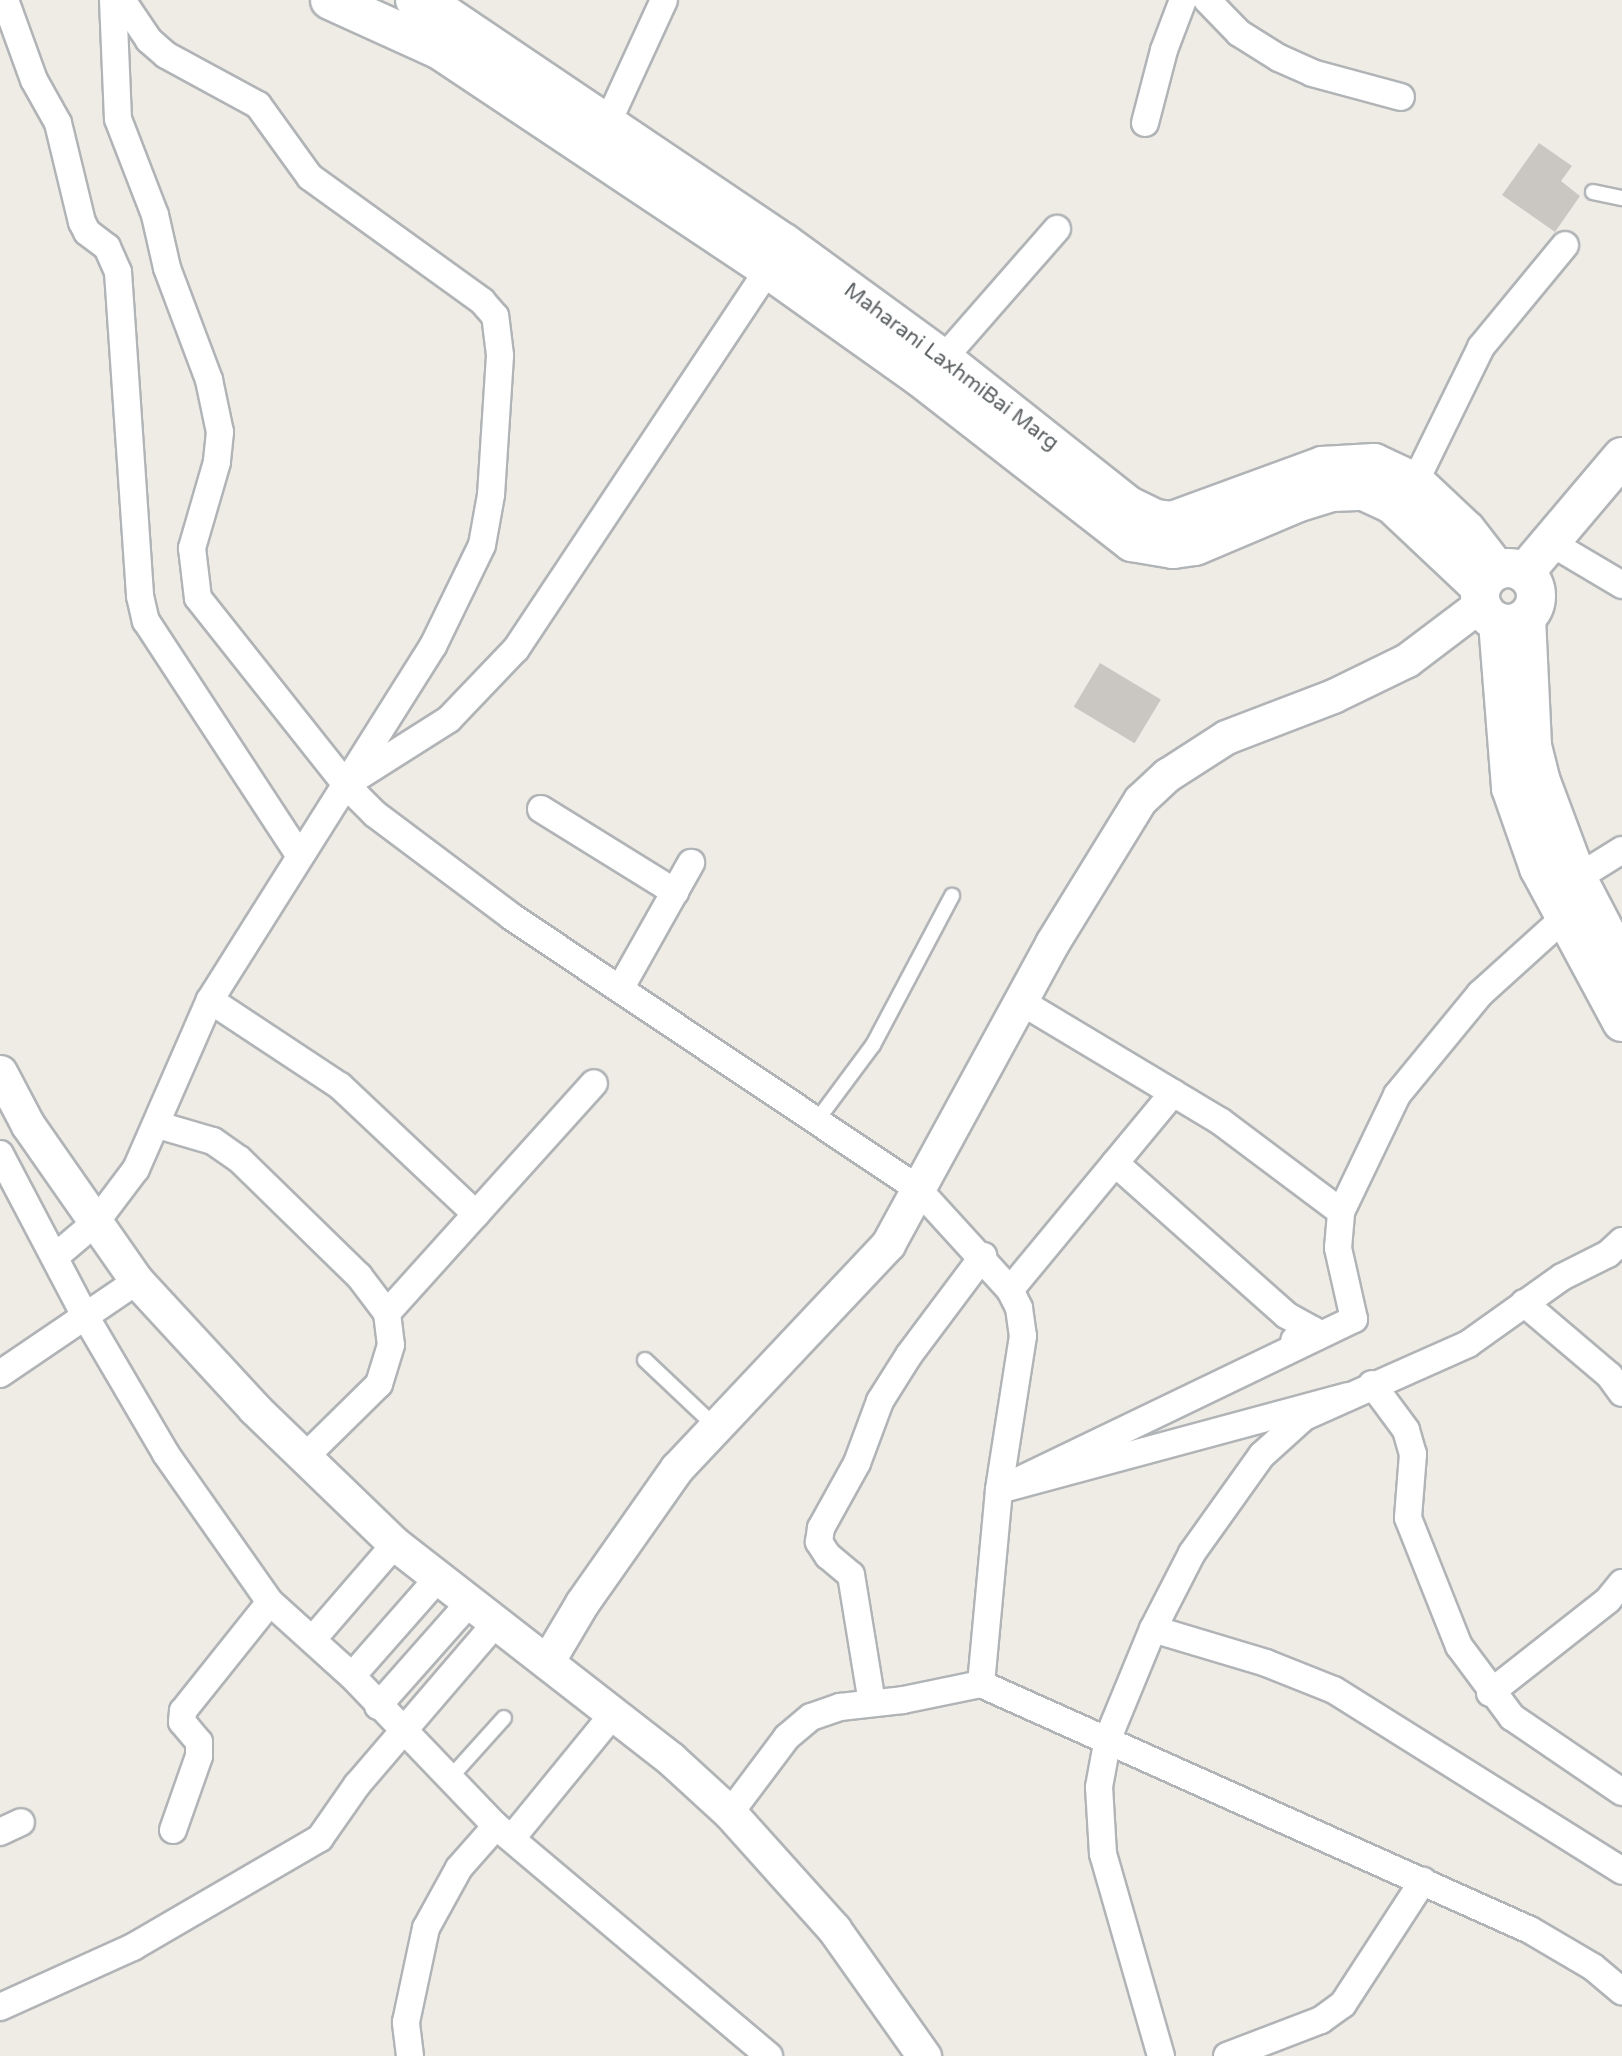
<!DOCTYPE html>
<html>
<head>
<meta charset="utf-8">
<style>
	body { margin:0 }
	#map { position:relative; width:1622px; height:2056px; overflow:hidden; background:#efece6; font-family:"Varela Round",sans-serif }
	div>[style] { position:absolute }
	.building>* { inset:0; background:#cac7c2; transform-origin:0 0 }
	.roads { filter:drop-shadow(2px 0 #b1b4b7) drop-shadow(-2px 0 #b1b4b7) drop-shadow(0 2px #b1b4b7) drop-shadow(0 -2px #b1b4b7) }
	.service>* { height:14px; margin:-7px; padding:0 7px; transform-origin:7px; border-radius:7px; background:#fff }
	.minor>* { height:26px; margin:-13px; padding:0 13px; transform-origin:13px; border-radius:13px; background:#fff }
	.tertiary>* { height:33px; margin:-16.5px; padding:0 16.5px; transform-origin:16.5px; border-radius:16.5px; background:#fff }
	.secondary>* { height:38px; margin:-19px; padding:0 19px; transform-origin:19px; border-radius:19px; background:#fff }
	.secondary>.ring { margin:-19px; padding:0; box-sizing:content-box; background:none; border:38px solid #fff; border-radius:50% }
	span { translate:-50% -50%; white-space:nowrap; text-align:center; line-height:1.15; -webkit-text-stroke:7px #fff; paint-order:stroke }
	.street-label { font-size:21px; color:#5d6265 }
</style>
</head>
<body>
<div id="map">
	<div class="building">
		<i style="clip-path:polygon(1539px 143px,1572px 166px,1561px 181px,1580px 196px,1555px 232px,1502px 195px)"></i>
		<i style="left:1100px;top:663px;width:71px;height:51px;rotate:31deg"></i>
	</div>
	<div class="roads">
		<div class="service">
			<i style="left:1593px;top:192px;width:30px;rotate:12deg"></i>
			<i style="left:818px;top:1119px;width:92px;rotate:-53.4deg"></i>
			<i style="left:873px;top:1045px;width:169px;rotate:-62.1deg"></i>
			<i style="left:645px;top:1360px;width:100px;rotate:43.4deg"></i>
			<i style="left:449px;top:1779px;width:82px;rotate:-48deg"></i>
		</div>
		<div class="minor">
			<i style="left:5px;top:0;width:85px;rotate:70.1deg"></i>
			<i style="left:34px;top:80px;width:49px;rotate:60.8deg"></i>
			<i style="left:58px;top:123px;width:102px;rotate:76.4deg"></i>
			<i style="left:82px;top:222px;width:11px;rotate:63deg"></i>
			<i style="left:87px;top:232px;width:25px;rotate:37deg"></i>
			<i style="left:107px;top:247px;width:27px;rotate:66deg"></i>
			<i style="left:118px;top:272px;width:325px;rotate:86.1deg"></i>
			<i style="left:140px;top:596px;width:26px;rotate:77deg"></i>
			<i style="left:146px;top:621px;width:280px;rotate:56.8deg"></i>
			<i style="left:113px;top:0;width:119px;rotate:87.6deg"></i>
			<i style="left:118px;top:119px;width:103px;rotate:68.9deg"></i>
			<i style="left:155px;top:215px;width:54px;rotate:77.2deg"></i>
			<i style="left:167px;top:268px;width:120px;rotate:69.4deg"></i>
			<i style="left:209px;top:380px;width:53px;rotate:78.1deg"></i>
			<i style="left:220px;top:432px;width:30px;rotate:96deg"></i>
			<i style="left:217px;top:462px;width:90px;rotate:106.2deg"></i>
			<i style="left:192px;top:548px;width:50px;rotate:83.2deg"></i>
			<i style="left:198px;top:598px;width:238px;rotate:51.6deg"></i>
			<i style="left:346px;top:785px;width:41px;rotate:45deg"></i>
			<i style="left:375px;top:814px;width:171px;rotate:36.9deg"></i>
			<i style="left:512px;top:917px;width:487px;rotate:33.8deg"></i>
			<i style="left:917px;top:1188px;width:138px;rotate:47.6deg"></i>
			<i style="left:1010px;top:1290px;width:20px;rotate:63deg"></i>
			<i style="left:1019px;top:1308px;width:28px;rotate:82deg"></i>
			<i style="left:1023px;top:1336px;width:156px;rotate:98.9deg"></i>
			<i style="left:999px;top:1490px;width:195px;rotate:95.3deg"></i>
			<i style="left:1207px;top:0;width:46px;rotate:45.9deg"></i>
			<i style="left:1239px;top:33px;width:47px;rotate:32deg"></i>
			<i style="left:1279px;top:58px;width:36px;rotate:24deg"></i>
			<i style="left:1312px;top:73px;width:92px;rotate:15.1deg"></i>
			<i style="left:1145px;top:123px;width:75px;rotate:-75.4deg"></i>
			<i style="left:1164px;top:50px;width:53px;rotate:-69.2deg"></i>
			<i style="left:607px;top:124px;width:136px;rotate:-65.3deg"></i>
			<i style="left:943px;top:359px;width:173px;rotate:-48.8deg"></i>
			<i style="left:1415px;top:482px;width:150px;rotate:-63.9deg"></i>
			<i style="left:1481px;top:347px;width:132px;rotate:-50.5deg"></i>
			<i style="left:1548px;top:541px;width:86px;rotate:30.7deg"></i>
			<i style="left:353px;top:780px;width:114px;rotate:-32.4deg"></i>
			<i style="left:449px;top:719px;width:97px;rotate:-46.3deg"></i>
			<i style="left:516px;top:649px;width:456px;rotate:-56.4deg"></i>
			<i style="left:541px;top:809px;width:158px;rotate:31.8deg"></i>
			<i style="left:1577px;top:878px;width:53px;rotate:-31.9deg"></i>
			<i style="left:620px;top:989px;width:145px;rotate:-60.6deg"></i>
			<i style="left:210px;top:1000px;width:156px;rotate:33.5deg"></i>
			<i style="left:340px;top:1086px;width:187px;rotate:43.3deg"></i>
			<i style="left:1020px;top:1001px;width:233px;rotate:31deg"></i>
			<i style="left:1220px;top:1121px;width:151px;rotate:36.9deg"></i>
			<i style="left:158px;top:1125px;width:57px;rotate:16.2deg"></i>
			<i style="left:213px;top:1141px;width:32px;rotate:35deg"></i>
			<i style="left:239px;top:1159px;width:168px;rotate:44.3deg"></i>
			<i style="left:359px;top:1276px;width:46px;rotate:52.9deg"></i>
			<i style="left:387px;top:1313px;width:32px;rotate:83deg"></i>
			<i style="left:391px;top:1345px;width:41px;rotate:107.1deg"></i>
			<i style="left:379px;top:1384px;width:103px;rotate:135.4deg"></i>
			<i style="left:0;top:1154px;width:181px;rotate:62.3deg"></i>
			<i style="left:84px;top:1314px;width:162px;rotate:59.6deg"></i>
			<i style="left:166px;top:1454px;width:181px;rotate:54.9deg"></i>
			<i style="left:270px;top:1602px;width:110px;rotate:42.1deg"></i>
			<i style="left:352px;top:1676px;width:208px;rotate:46.2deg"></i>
			<i style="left:496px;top:1826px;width:357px;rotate:40.1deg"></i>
			<i style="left:1115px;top:1163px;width:229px;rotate:41.6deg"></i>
			<i style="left:1286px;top:1315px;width:31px;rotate:29deg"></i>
			<i style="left:1313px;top:1330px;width:21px;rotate:152deg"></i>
			<i style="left:56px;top:1256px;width:52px;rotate:-40.4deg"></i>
			<i style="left:96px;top:1222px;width:66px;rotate:-53deg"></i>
			<i style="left:136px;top:1169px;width:184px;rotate:-66.4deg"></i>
			<i style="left:210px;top:1000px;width:418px;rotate:-57.8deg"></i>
			<i style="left:433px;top:646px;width:112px;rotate:-64.1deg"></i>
			<i style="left:482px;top:545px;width:51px;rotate:-79.8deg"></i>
			<i style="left:491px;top:495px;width:140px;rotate:-86.3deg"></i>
			<i style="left:500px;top:355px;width:39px;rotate:-97deg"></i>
			<i style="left:495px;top:316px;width:20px;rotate:-131deg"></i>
			<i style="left:482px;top:301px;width:212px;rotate:-144.2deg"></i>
			<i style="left:310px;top:177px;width:89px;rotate:-125.8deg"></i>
			<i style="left:258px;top:105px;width:105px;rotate:-151.5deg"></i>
			<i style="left:166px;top:55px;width:23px;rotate:-139deg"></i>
			<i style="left:149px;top:40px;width:48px;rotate:-124deg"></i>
			<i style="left:1010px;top:1290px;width:256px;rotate:-50.4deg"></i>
			<i style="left:1524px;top:1303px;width:111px;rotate:40.3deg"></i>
			<i style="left:1609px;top:1375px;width:22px;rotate:54deg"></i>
			<i style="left:387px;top:1313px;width:309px;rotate:-48deg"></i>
			<i style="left:0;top:1374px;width:166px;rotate:-34.2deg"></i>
			<i style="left:1372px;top:1384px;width:57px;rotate:53.5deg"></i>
			<i style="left:1406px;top:1430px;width:25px;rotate:74deg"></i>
			<i style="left:1413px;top:1454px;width:64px;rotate:94.5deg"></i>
			<i style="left:1408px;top:1518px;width:138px;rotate:68.3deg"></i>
			<i style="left:1459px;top:1646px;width:89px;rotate:53.3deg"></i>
			<i style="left:1512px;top:1717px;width:133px;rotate:34.3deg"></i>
			<i style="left:1348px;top:1396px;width:361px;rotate:164.9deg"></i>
			<i style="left:999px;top:1490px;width:394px;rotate:-25.7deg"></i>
			<i style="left:1354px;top:1319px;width:73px;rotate:-102.7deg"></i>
			<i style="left:1338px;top:1248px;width:36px;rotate:-85deg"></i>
			<i style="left:1341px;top:1212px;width:130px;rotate:-64.4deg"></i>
			<i style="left:1397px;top:1095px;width:131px;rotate:-50.6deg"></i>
			<i style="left:1480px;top:994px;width:115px;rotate:-42.2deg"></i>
			<i style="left:1153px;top:1629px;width:118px;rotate:16.7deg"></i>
			<i style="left:1266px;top:1663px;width:73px;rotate:21.7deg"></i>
			<i style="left:1334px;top:1690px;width:340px;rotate:32.1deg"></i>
			<i style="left:313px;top:1639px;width:125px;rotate:-49.2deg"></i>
			<i style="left:352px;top:1676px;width:130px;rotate:-48.7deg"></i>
			<i style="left:1490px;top:1693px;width:150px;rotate:-38.2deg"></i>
			<i style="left:1608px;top:1600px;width:22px;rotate:-51deg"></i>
			<i style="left:872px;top:1703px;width:130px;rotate:-99.3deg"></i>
			<i style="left:851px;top:1575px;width:30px;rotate:-140deg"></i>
			<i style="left:828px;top:1556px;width:17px;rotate:-123deg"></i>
			<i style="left:819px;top:1542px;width:14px;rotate:-82deg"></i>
			<i style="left:821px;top:1528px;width:74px;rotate:-61deg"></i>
			<i style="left:857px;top:1463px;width:66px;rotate:-69.6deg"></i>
			<i style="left:880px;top:1401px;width:54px;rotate:-57.8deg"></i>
			<i style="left:909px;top:1355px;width:124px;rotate:-53.2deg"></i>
			<i style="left:378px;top:1706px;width:139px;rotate:-48.5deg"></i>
			<i style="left:730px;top:1813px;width:95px;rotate:-53.1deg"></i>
			<i style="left:787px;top:1737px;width:31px;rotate:-40deg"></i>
			<i style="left:811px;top:1717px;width:31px;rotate:-19deg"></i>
			<i style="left:840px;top:1707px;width:63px;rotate:-6.3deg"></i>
			<i style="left:903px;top:1700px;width:80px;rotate:-11.6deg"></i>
			<i style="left:981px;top:1684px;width:602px;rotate:24.14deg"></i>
			<i style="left:1530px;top:1930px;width:73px;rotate:30.4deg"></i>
			<i style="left:1593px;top:1967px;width:38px;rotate:40deg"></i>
			<i style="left:173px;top:1830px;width:78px;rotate:-70.6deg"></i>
			<i style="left:199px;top:1756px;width:14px;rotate:-90deg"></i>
			<i style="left:199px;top:1742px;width:26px;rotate:-130deg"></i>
			<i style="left:182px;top:1722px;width:11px;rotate:-85deg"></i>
			<i style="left:183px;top:1711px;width:139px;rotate:-51.4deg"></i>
			<i style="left:0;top:1832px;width:23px;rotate:-25deg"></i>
			<i style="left:512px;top:1838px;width:160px;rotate:-50.8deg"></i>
			<i style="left:0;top:2007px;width:146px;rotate:-24.3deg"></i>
			<i style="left:133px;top:1947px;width:216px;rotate:-30.2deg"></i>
			<i style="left:320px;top:1838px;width:65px;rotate:-55.1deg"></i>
			<i style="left:357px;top:1785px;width:213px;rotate:-49.4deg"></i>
			<i style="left:410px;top:2056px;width:34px;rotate:-97deg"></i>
			<i style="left:406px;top:2022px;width:96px;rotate:-78deg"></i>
			<i style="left:426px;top:1928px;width:68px;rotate:-61.2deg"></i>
			<i style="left:459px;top:1868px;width:56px;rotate:-48.6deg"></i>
			<i style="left:1161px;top:2056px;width:210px;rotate:-106deg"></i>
			<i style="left:1103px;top:1854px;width:67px;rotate:-93.4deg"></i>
			<i style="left:1099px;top:1787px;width:50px;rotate:-79.6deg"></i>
			<i style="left:1108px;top:1738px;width:118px;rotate:-67.6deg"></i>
			<i style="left:1153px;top:1629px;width:85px;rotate:-62.8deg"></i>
			<i style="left:1192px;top:1553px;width:120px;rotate:-54.5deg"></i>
			<i style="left:1262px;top:1455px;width:57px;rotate:-42.1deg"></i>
			<i style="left:1304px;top:1417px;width:180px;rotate:-24deg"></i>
			<i style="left:1468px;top:1344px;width:115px;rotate:-35.5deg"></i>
			<i style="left:1562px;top:1277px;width:51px;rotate:-26.6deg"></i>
			<i style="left:1608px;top:1254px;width:19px;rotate:-43deg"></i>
			<i style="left:1227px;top:2056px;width:101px;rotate:-21deg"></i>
			<i style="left:1321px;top:2020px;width:27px;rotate:-36deg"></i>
			<i style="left:1343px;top:2004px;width:147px;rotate:-57deg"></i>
		</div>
		<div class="tertiary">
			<i style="left:0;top:1072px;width:60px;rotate:62.2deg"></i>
			<i style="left:28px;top:1125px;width:190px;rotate:55.1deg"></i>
			<i style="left:137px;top:1281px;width:173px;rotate:47.3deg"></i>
			<i style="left:254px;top:1408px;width:196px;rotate:44deg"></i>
			<i style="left:395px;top:1544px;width:350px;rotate:37.9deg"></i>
			<i style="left:671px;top:1759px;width:80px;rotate:42.5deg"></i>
			<i style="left:730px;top:1813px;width:156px;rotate:48.1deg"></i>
			<i style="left:834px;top:1929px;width:156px;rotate:54.7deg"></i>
			<i style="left:547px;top:1662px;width:69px;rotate:-59.3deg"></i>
			<i style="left:582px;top:1603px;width:165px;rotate:-54.9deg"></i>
			<i style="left:677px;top:1468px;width:308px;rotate:-46.7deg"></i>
			<i style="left:888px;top:1244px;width:343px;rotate:-61.4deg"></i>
			<i style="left:1052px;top:943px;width:168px;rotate:-58.4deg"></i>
			<i style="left:1140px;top:800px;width:37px;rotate:-43deg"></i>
			<i style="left:1167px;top:775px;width:70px;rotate:-32.8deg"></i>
			<i style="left:1226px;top:737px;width:115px;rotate:-21deg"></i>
			<i style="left:1333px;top:696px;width:82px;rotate:-25.9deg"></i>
			<i style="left:1407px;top:660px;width:93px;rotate:-37.1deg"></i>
		</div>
		<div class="secondary">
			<i style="left:330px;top:0;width:121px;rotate:24.4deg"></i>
			<i style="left:440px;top:50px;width:394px;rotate:33.7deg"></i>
			<i style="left:768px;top:269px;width:186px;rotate:35.4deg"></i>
			<i style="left:920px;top:377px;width:269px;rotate:37.9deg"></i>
			<i style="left:1132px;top:542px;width:42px;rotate:9.7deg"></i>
			<i style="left:1173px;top:549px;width:22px;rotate:-8deg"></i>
			<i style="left:1195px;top:546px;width:113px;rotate:-22.9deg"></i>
			<i style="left:1299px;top:502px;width:34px;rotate:-17deg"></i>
			<i style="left:1332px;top:492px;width:32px;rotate:-2deg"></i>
			<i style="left:1364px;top:491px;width:31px;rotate:25deg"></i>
			<i style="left:1392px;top:504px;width:122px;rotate:43.3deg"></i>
			<i style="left:415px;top:0;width:36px;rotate:27deg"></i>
			<i style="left:447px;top:16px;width:406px;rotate:34deg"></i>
			<i style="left:784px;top:243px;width:197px;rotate:36.1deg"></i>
			<i style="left:943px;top:359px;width:235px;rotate:38.4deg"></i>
			<i style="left:1127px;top:505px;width:32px;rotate:26deg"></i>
			<i style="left:1156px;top:519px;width:16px;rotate:7deg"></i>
			<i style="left:1172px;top:521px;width:160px;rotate:-20.1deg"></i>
			<i style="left:1322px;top:466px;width:52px;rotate:-3.3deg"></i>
			<i style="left:1374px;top:463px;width:45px;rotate:24.9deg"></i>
			<i style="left:1415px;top:482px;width:70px;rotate:43.3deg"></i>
			<i style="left:1466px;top:530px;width:51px;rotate:52.2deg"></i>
			<i class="ring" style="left:1480px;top:568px;width:18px;height:18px"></i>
			<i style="left:1524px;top:573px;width:152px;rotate:-49.8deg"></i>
			<i style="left:1526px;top:618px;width:128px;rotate:87.3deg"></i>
			<i style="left:1532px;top:746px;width:34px;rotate:76deg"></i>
			<i style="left:1540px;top:779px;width:106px;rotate:69.5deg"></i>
			<i style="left:1577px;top:878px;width:97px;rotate:62.4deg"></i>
			<i style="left:1498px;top:622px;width:167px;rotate:85.5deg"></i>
			<i style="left:1511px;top:788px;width:85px;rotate:70.7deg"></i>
			<i style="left:1539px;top:868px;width:175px;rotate:61.7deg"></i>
		</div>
	</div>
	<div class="street-label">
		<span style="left:951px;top:367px;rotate:37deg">Maharani LaxhmiBai Marg</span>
	</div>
</div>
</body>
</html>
